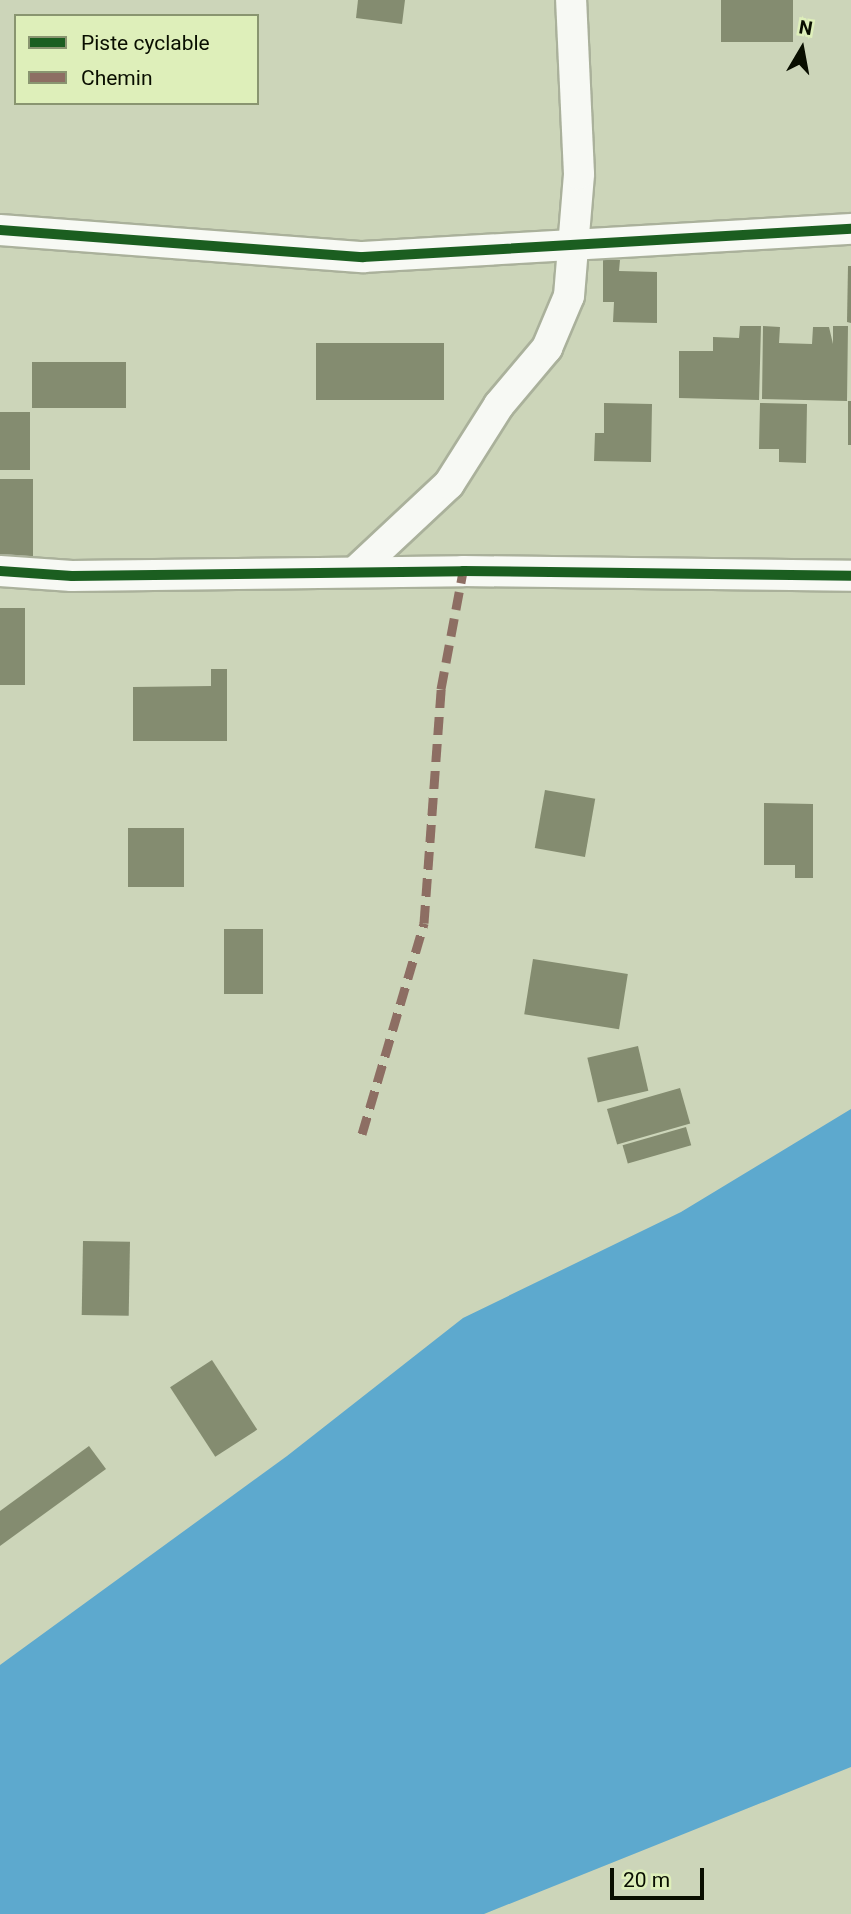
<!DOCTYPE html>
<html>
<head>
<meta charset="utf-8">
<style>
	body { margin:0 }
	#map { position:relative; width:851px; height:1914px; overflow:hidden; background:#ccd5b9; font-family:Roboto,sans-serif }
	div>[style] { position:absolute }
	.water>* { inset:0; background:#5da9ce }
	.building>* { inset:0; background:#848c70; transform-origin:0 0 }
	.roads { filter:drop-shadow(2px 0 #aab19b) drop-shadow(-2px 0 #aab19b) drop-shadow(0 2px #aab19b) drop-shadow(0 -2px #aab19b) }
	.minor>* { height:30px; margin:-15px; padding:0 15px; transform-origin:15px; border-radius:15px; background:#f7f9f4 }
	.quiet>* { height:9px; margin-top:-4.5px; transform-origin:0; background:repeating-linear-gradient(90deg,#8d6e63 0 18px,transparent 0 27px) }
	.cycleway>* { height:10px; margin:-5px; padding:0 5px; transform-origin:5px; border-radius:5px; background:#1b5e20 }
	span { translate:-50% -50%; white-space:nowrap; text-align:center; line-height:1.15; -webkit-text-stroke:5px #deefba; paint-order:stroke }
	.legend { position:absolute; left:14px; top:14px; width:245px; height:91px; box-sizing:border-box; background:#deefba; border:2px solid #899570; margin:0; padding:9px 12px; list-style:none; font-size:21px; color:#090e00 }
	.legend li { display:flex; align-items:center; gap:14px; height:35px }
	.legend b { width:35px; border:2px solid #899570 }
	.north { position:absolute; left:767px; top:14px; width:70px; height:70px; -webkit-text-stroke:5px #deefba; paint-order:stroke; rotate:10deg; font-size:19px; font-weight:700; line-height:28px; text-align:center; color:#090e00 }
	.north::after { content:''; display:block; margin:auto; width:24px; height:32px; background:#090e00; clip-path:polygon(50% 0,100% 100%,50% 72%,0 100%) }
	.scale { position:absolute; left:610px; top:1868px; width:94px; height:32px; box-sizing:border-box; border:4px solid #090e00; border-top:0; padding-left:9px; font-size:21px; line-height:24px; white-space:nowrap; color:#090e00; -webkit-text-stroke:5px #deefba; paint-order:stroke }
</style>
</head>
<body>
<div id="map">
	<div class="water">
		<i style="clip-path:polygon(851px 1109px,851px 1767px,484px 1914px,0 1914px,0 1665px,287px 1456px,463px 1318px,681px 1212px)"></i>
	</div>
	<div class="building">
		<i style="clip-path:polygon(358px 0,405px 0,402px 24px,356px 18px)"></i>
		<i style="left:721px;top:0;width:72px;height:42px"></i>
		<i style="clip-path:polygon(603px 260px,620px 260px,619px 271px,657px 272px,657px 323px,613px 322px,614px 302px,603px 302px)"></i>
		<i style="clip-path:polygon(848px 266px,851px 266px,851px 323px,847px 322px)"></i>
		<i style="clip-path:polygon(740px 326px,761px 326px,759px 400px,679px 398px,679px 351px,713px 351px,713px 337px,739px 338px)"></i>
		<i style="clip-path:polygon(763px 326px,780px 327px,779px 343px,812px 344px,813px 327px,829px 327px,833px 344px,833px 326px,848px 326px,847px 401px,762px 399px)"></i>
		<i style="left:316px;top:343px;width:128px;height:57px"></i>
		<i style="left:32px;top:362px;width:94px;height:46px"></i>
		<i style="left:848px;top:401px;width:3px;height:44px"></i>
		<i style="clip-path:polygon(604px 403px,652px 404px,651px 462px,594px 461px,595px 433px,604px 433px)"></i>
		<i style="clip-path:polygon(760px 403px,807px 404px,806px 463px,779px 462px,779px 449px,759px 449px)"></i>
		<i style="left:0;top:412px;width:30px;height:58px"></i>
		<i style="left:0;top:479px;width:33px;height:78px"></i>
		<i style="left:0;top:608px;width:25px;height:77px"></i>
		<i style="clip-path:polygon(211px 669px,227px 669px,227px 741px,133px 741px,133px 687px,211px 686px)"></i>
		<i style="left:545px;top:790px;width:51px;height:59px;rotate:10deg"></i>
		<i style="clip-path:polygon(764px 803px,813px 804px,813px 878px,795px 878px,795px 865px,764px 865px)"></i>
		<i style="left:128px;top:828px;width:56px;height:59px"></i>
		<i style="left:224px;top:929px;width:39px;height:65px"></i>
		<i style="left:533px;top:959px;width:96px;height:56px;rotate:9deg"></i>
		<i style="left:638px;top:1046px;width:46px;height:52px;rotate:77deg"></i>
		<i style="left:680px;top:1088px;width:37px;height:76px;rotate:74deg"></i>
		<i style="left:686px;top:1127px;width:19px;height:66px;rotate:74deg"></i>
		<i style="left:83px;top:1241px;width:47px;height:74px;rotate:1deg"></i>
		<i style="left:212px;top:1360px;width:83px;height:50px;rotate:57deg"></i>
		<i style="clip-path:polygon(89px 1446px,106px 1469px,0 1546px,0 1511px)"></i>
	</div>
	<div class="roads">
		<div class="minor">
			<i style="left:0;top:230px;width:364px;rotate:4.3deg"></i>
			<i style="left:363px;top:257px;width:489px;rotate:-3.3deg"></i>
			<i style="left:0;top:571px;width:72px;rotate:4deg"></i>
			<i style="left:72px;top:576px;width:391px;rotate:-0.7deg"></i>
			<i style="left:463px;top:571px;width:388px;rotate:0.7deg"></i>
			<i style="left:356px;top:571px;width:127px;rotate:-43.1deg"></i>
			<i style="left:449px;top:484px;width:93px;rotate:-57.7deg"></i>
			<i style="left:499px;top:405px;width:75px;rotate:-49.9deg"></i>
			<i style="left:547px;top:348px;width:56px;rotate:-67.1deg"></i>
			<i style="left:569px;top:296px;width:122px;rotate:-85.3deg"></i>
			<i style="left:579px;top:174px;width:174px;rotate:-92.6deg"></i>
		</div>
	</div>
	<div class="quiet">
		<i style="left:362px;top:1134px;width:220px;rotate:-73.6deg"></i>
		<i style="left:424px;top:923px;width:235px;rotate:-85.8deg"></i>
		<i style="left:441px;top:689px;width:120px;rotate:-79.4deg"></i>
	</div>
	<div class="cycleway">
		<i style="left:0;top:230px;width:364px;rotate:4.3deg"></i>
		<i style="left:363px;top:257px;width:489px;rotate:-3.3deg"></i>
		<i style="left:0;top:571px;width:72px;rotate:4deg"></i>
		<i style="left:72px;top:576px;width:391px;rotate:-0.7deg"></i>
		<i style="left:463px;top:571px;width:388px;rotate:0.7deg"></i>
	</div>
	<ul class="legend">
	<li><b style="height:9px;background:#1b5e20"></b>Piste cyclable</li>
	<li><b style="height:9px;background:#8d6e63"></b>Chemin</li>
	</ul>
	<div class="north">N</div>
	<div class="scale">20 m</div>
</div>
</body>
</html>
